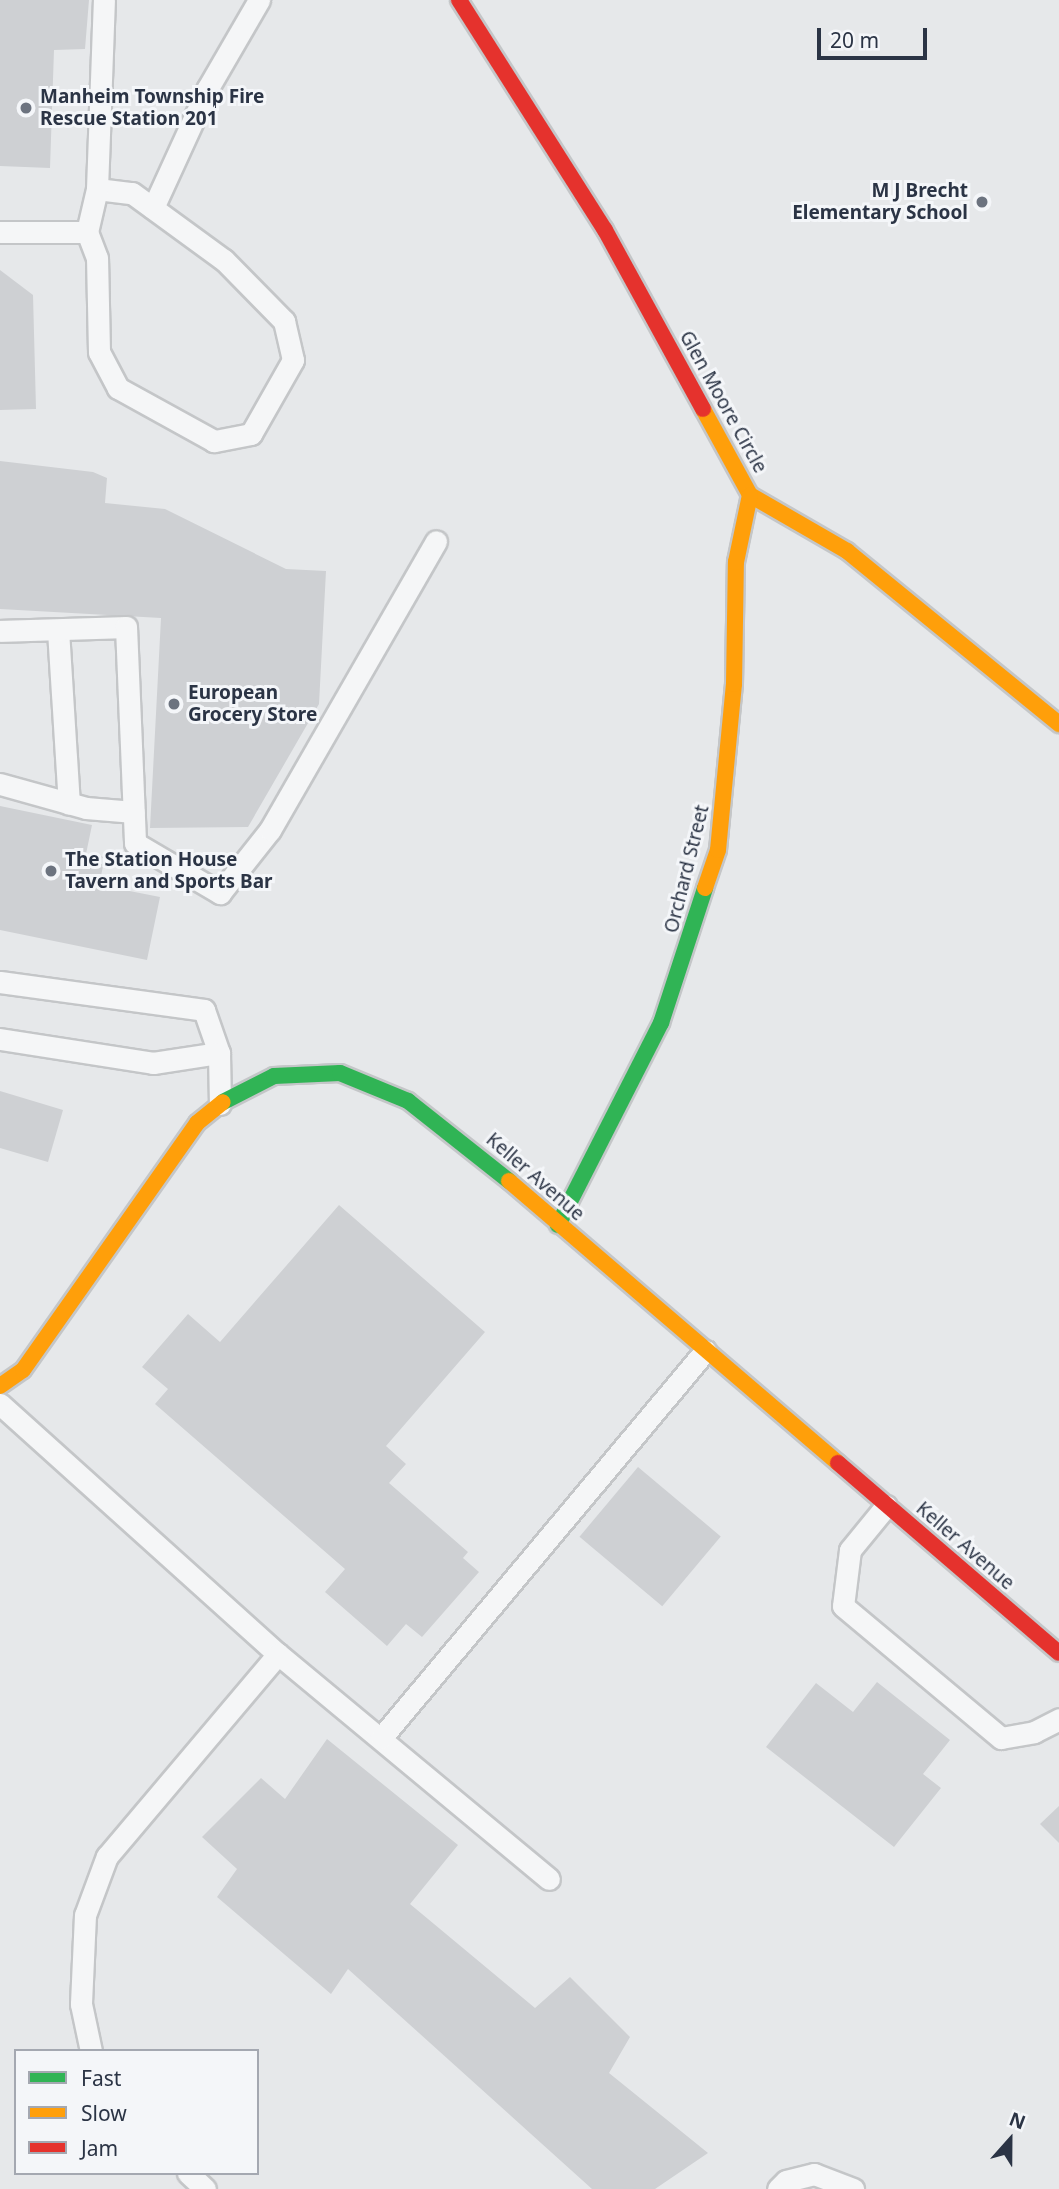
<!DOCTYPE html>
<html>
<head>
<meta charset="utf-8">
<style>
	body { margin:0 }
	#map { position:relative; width:1059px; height:2189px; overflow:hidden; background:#e6e8ea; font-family:"Noto Sans",sans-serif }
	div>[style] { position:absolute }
	.building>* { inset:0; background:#ced0d3; transform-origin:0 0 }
	.roads { filter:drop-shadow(2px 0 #c4c6c8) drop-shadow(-2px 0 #c4c6c8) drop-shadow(0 2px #c4c6c8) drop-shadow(0 -2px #c4c6c8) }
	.lane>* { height:21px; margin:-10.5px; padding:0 10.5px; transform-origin:10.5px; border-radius:10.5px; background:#f5f6f7 }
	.fast>* { height:16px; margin:-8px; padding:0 8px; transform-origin:8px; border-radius:8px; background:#30b455 }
	.slow>* { height:16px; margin:-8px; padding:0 8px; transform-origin:8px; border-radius:8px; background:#ff9f0a }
	.jam>* { height:16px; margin:-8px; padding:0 8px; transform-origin:8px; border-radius:8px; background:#e5322d }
	.dots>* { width:19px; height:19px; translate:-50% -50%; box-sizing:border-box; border:4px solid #f4f6f9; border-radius:50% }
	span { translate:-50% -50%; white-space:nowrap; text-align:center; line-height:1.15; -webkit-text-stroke:6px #f4f6f9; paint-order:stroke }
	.poi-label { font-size:19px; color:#2b3445; font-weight:700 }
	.left { translate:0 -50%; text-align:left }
	.right { translate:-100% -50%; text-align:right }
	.street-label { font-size:19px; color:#2b3445 }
	.legend { position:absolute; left:14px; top:2049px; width:245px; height:126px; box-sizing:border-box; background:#f4f6f9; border:2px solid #a4a8b1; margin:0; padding:9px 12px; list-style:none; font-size:21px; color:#2b3445 }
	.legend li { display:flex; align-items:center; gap:14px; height:35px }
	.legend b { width:35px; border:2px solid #a4a8b1 }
	.north { position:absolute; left:975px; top:2105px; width:70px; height:70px; -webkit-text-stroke:5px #f4f6f9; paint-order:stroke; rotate:21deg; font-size:19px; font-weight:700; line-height:28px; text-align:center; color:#2b3445 }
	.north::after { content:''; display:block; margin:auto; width:24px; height:32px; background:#2b3445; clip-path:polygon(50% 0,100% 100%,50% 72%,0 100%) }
	.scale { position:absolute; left:817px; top:28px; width:110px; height:32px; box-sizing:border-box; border:4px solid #2b3445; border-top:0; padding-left:9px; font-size:21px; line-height:24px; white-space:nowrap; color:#2b3445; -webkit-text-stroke:5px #f4f6f9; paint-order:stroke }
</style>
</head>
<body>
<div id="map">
	<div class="building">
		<i style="clip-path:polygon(0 0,89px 0,85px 49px,54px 50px,50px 168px,0 166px)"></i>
		<i style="clip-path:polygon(0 270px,33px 295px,36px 409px,0 410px)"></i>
		<i style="clip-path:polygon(0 461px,93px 472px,107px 478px,105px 503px,165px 509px,286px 569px,326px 571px,319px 704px,248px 827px,150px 828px,161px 618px,0 609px)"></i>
		<i style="clip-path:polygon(0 806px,92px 825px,86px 854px,105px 857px,99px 885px,160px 897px,147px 960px,0 930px)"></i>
		<i style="clip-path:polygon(0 1091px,63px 1110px,48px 1162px,0 1148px)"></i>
		<i style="clip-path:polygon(339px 1205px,485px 1332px,386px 1446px,406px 1464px,389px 1483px,468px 1552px,463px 1558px,479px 1572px,422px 1637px,406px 1624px,387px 1646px,325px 1592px,345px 1569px,155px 1404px,168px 1389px,142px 1367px,188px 1314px,220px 1342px)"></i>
		<i style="left:638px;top:1467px;width:108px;height:91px;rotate:40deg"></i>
		<i style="clip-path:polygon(877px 1682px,950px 1740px,923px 1774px,941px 1788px,894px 1847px,766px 1747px,816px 1683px,853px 1712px)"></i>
		<i style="clip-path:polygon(327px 1739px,458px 1845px,410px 1904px,535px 2008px,570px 1977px,630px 2037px,609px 2073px,708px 2153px,655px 2189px,592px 2189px,348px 1969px,331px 1994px,217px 1897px,237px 1869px,202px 1837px,261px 1778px,285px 1799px)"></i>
		<i style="clip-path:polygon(1059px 1806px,1059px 1843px,1040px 1824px)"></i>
	</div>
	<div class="roads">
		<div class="lane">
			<i style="left:97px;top:189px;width:35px;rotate:7deg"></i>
			<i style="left:132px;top:193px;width:114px;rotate:36.1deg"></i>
			<i style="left:224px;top:260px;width:86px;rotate:45.5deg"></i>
			<i style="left:284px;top:321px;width:40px;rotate:77deg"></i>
			<i style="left:293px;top:360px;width:85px;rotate:119.6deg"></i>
			<i style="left:251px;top:434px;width:38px;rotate:169deg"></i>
			<i style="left:214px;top:441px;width:110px;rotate:-151.1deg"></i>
			<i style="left:118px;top:388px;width:41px;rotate:-117.8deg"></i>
			<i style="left:99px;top:352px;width:94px;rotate:-91.2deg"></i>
			<i style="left:97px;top:258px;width:28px;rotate:-111deg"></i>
			<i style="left:87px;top:232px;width:44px;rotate:-76.9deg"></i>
			<i style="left:97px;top:189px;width:189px;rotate:-87.9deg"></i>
			<i style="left:153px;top:208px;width:132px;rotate:-65.4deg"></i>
			<i style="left:208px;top:88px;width:102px;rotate:-59.9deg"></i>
			<i style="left:0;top:232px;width:87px"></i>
			<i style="left:58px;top:630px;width:174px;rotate:86.4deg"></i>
			<i style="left:0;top:631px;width:126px;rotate:-1.8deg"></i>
			<i style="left:126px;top:627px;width:216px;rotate:87.6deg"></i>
			<i style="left:135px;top:843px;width:99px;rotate:30.5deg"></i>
			<i style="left:220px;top:893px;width:80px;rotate:-51.6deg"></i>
			<i style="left:270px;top:830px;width:333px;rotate:-60.1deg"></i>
			<i style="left:0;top:784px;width:89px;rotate:15.6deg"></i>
			<i style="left:86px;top:808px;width:48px;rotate:4.8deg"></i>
			<i style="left:0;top:982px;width:206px;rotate:7.8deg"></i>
			<i style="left:204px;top:1010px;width:46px;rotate:70.8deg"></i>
			<i style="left:219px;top:1053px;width:51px;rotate:88.9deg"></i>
			<i style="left:0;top:1039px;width:155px;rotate:8.9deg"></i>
			<i style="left:153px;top:1063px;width:67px;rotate:-8.6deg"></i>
			<i style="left:0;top:1404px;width:374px;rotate:42deg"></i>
			<i style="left:278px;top:1654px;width:265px;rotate:130.2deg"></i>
			<i style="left:107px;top:1856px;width:63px;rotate:110.4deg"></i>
			<i style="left:85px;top:1915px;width:89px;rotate:92.6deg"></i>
			<i style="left:81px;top:2004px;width:48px;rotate:78deg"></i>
			<i style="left:886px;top:1506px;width:57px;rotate:129.3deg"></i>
			<i style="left:850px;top:1550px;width:56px;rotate:97.1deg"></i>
			<i style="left:843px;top:1606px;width:206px;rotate:39.9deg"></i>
			<i style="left:1001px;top:1738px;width:34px;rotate:-10deg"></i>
			<i style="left:1034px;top:1732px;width:28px;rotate:-27deg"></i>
			<i style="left:278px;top:1654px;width:352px;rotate:39.7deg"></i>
			<i style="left:381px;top:1738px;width:505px;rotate:-50.06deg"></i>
			<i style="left:188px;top:2173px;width:23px;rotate:43deg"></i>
			<i style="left:778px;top:2189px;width:11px;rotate:-45deg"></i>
			<i style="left:786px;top:2181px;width:29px;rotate:-14deg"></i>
			<i style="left:814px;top:2174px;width:42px;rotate:21deg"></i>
		</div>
		<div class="fast">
			<i style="left:223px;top:1102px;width:57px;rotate:-27deg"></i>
			<i style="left:274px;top:1076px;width:66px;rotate:-2.6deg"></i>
			<i style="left:340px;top:1073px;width:74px;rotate:22.4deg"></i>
			<i style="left:408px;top:1101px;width:129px;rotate:38.4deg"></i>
			<i style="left:558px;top:1225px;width:227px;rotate:-63deg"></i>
			<i style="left:661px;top:1023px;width:142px;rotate:-71.9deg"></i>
		</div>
		<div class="slow">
			<i style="left:703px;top:409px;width:98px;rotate:61.3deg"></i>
			<i style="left:750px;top:495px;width:112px;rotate:30deg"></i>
			<i style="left:847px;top:551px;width:274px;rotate:39.2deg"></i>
			<i style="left:705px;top:888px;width:40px;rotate:-71.1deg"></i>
			<i style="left:718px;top:850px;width:167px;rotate:-84.5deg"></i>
			<i style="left:734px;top:684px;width:122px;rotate:-89.1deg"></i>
			<i style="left:736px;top:562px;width:68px;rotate:-78.2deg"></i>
			<i style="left:509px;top:1181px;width:433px;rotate:40.6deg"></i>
			<i style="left:0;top:1386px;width:28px;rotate:-35deg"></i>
			<i style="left:23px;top:1370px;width:302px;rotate:-54.8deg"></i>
			<i style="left:197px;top:1123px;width:33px;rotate:-39deg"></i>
		</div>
		<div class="jam">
			<i style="left:459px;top:0;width:272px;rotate:57.6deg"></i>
			<i style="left:605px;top:230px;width:204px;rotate:61.3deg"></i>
			<i style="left:838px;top:1463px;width:291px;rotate:40.7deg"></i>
		</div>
	</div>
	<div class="dots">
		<i style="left:26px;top:108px;background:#6c737f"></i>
		<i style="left:982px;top:202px;background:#6c737f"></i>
		<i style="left:174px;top:704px;background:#6c737f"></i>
		<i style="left:51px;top:871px;background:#6c737f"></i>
	</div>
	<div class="poi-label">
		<span class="left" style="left:40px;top:108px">Manheim Township Fire<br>Rescue Station 201</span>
		<span class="right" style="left:968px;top:202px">M J Brecht<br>Elementary School</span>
		<span class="left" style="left:188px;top:704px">European<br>Grocery Store</span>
		<span class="left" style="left:65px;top:871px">The Station House<br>Tavern and Sports Bar</span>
	</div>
	<div class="street-label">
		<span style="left:723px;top:402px;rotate:61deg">Glen Moore Circle</span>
		<span style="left:687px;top:869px;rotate:-76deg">Orchard Street</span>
		<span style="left:535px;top:1177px;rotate:41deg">Keller Avenue</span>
		<span style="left:965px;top:1546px;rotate:41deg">Keller Avenue</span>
	</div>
	<ul class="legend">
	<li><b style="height:9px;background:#30b455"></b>Fast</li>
	<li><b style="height:9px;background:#ff9f0a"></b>Slow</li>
	<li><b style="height:9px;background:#e5322d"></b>Jam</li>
	</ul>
	<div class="north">N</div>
	<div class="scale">20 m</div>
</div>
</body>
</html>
